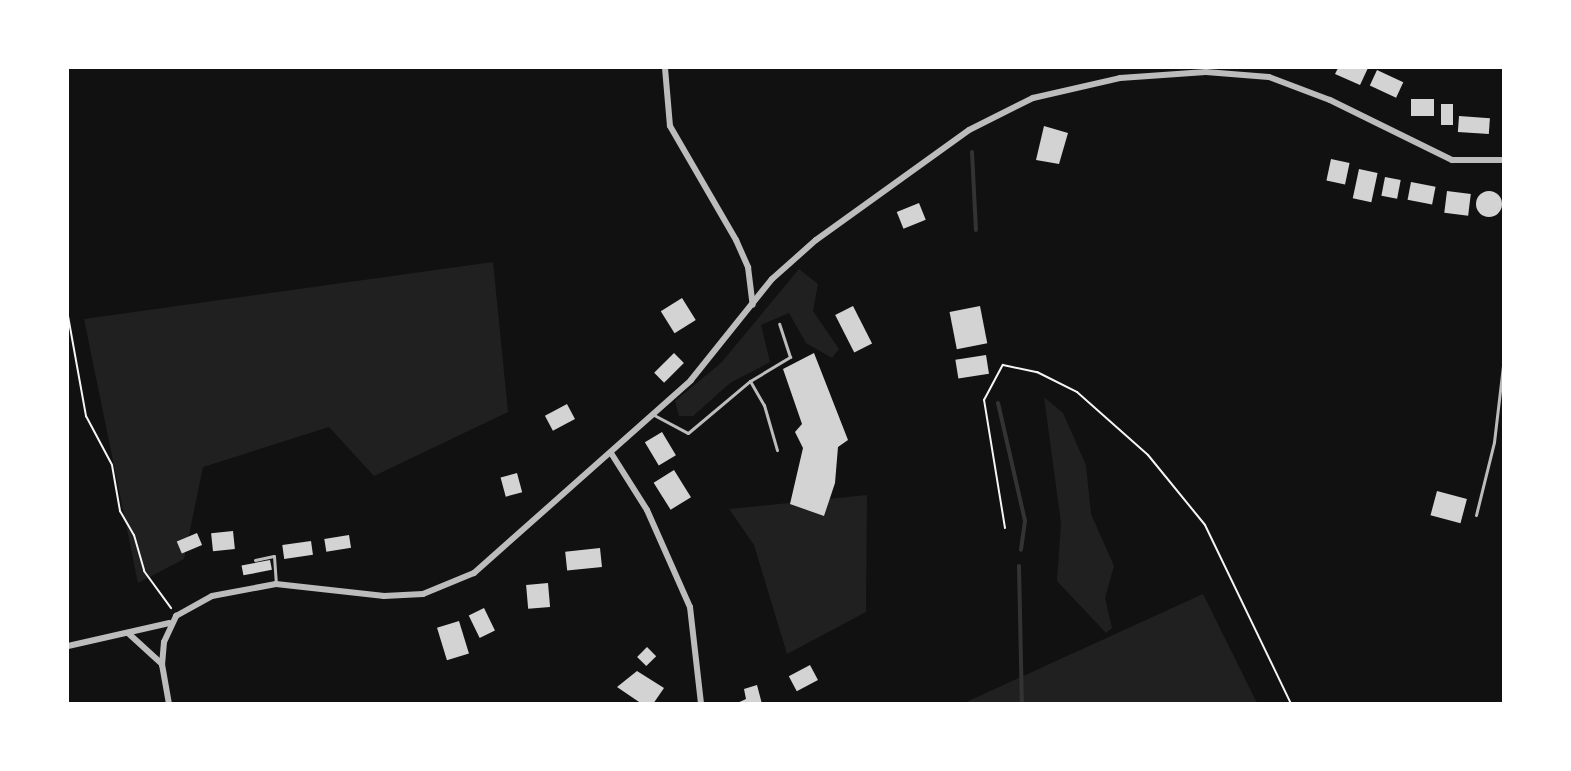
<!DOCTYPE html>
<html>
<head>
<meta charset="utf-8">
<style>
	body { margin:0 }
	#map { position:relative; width:1571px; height:771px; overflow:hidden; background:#111; font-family:Montserrat,sans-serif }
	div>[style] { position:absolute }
	.green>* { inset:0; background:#202020 }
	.stream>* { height:4px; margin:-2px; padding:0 2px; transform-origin:2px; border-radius:2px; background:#333 }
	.building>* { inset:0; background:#d3d3d3; transform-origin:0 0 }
	.round { border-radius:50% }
	.path>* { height:2px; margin:-1px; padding:0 1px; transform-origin:1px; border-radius:1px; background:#f5f5f5 }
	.service>* { height:3px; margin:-1.5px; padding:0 1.5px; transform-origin:1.5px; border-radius:1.5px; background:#bcbcbc }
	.minor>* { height:6px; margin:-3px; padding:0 3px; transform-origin:3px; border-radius:3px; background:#bcbcbc }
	span { translate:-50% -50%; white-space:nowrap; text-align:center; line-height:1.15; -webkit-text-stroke:4.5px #fff; paint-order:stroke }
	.frame { position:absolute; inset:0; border:69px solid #fff; pointer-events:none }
</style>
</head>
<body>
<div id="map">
	<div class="green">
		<i style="clip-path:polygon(493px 262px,508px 412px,374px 476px,329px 427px,203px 467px,184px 559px,138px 583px,84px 319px)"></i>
		<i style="clip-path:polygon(799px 269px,818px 284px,813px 311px,839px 349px,832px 358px,806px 343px,789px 313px,761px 325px,770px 362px,730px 383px,693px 416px,679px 416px,675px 401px,721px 363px)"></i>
		<i style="clip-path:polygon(1044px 397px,1063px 413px,1086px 465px,1091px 514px,1114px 566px,1105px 598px,1112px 628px,1106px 633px,1057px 581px,1061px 523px)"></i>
		<i style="clip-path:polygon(867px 495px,866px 612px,787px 654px,754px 545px,729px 509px)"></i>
		<i style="clip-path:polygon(1203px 594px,1257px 703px,964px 703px)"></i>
	</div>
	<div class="stream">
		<i style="left:972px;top:152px;width:78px;rotate:87.1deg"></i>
		<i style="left:998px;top:403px;width:121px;rotate:77.1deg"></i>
		<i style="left:1025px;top:521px;width:29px;rotate:98deg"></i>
		<i style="left:1019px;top:566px;width:138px;rotate:88.8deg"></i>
	</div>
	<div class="building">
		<i style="clip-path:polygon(1338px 68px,1368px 68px,1360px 85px,1335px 74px)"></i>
		<i style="left:1377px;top:70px;width:29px;height:17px;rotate:25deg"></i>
		<i style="left:1411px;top:99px;width:23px;height:17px"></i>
		<i style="left:1441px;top:104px;width:12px;height:21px"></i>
		<i style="left:1459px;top:116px;width:31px;height:16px;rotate:4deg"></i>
		<i style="clip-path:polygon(1044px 126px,1068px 133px,1059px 164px,1036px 160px)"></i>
		<i style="left:1331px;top:159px;width:19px;height:22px;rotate:12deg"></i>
		<i style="left:1359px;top:169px;width:19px;height:30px;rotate:12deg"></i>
		<i style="left:1385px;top:177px;width:16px;height:19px;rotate:11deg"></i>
		<i style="left:1411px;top:182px;width:25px;height:18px;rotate:11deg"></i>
		<i style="left:1447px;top:191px;width:24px;height:22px;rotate:7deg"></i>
		<i class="round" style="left:1476px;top:191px;width:26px;height:26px"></i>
		<i style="left:919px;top:203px;width:18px;height:24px;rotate:68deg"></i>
		<i style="left:682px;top:298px;width:26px;height:25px;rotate:58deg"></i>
		<i style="left:853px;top:306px;width:42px;height:20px;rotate:63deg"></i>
		<i style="left:980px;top:306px;width:38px;height:31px;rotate:79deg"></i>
		<i style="left:674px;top:353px;width:14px;height:28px;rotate:45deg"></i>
		<i style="clip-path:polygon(814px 353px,848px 440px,838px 447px,835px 483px,824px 516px,790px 504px,803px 448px,795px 432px,802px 424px,783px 369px)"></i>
		<i style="left:986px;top:355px;width:19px;height:31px;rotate:81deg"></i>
		<i style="left:567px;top:404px;width:17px;height:25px;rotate:62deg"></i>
		<i style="left:662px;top:432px;width:27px;height:20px;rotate:59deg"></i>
		<i style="left:674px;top:470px;width:32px;height:24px;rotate:58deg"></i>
		<i style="left:517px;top:473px;width:20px;height:17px;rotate:75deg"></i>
		<i style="left:1437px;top:491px;width:31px;height:25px;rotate:15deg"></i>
		<i style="left:233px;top:531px;width:18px;height:22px;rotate:84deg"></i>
		<i style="left:197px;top:533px;width:13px;height:22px;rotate:67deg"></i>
		<i style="left:349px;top:535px;width:13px;height:25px;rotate:81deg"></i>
		<i style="left:311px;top:541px;width:14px;height:29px;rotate:82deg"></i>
		<i style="left:600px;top:548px;width:19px;height:35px;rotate:84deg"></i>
		<i style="left:270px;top:560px;width:10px;height:29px;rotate:79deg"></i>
		<i style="left:548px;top:583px;width:24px;height:22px;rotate:85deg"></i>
		<i style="left:484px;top:608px;width:25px;height:17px;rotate:64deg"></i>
		<i style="left:459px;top:621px;width:34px;height:23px;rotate:73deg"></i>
		<i style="left:647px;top:647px;width:13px;height:14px;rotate:45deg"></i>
		<i style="left:810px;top:665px;width:17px;height:24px;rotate:62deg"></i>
		<i style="clip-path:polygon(637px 671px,664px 688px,653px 704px,642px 704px,617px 687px)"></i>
		<i style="clip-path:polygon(757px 685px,762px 704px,735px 704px,746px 699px,744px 689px)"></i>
	</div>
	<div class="path">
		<i style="left:68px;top:316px;width:102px;rotate:79.8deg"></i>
		<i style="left:86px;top:416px;width:55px;rotate:62deg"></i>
		<i style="left:112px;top:465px;width:47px;rotate:80.1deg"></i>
		<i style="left:120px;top:511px;width:28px;rotate:60deg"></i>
		<i style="left:134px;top:535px;width:37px;rotate:74deg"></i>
		<i style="left:144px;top:571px;width:46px;rotate:53.9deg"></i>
		<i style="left:1005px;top:528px;width:130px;rotate:-99.3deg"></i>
		<i style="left:984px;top:400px;width:40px;rotate:-62deg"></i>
		<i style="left:1003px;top:365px;width:35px;rotate:12deg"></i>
		<i style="left:1037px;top:372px;width:45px;rotate:26.6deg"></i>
		<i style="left:1077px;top:392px;width:95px;rotate:41.6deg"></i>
		<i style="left:1148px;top:455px;width:90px;rotate:50.8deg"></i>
		<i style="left:1205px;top:525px;width:199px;rotate:64.3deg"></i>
	</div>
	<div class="service">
		<i style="left:750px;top:381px;width:47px;rotate:-31deg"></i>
		<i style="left:790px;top:357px;width:35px;rotate:-108deg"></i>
		<i style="left:654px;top:415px;width:38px;rotate:28deg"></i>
		<i style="left:688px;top:433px;width:81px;rotate:-40deg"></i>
		<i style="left:750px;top:381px;width:28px;rotate:60deg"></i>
		<i style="left:764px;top:405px;width:47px;rotate:73.9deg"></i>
		<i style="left:1476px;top:515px;width:75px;rotate:-76.1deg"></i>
		<i style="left:1494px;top:442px;width:86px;rotate:-83.3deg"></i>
		<i style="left:255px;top:560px;width:19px;rotate:-12deg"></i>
		<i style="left:274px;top:556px;width:26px;rotate:86deg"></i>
	</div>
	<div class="minor">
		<i style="left:665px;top:68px;width:58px;rotate:85.1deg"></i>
		<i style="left:670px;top:126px;width:132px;rotate:59.9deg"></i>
		<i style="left:736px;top:240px;width:30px;rotate:66deg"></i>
		<i style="left:748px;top:267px;width:38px;rotate:83deg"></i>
		<i style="left:611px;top:453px;width:67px;rotate:57.7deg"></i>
		<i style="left:647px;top:510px;width:106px;rotate:66.1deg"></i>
		<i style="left:690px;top:607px;width:98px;rotate:83.5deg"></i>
		<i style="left:128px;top:633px;width:46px;rotate:42.4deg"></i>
		<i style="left:68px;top:646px;width:104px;rotate:-12.8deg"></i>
		<i style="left:169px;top:704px;width:40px;rotate:-100deg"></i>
		<i style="left:162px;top:665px;width:23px;rotate:-85deg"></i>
		<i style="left:164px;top:642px;width:29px;rotate:-65deg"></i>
		<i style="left:176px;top:616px;width:41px;rotate:-29.1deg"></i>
		<i style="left:212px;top:596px;width:65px;rotate:-10.6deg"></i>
		<i style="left:276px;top:584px;width:109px;rotate:6.3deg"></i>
		<i style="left:384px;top:596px;width:39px;rotate:-3deg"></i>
		<i style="left:423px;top:594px;width:55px;rotate:-22.4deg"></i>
		<i style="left:474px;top:573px;width:290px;rotate:-41.6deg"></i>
		<i style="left:691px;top:380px;width:129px;rotate:-51.3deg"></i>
		<i style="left:772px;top:279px;width:59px;rotate:-41.6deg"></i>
		<i style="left:816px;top:240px;width:188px;rotate:-35.7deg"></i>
		<i style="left:969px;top:130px;width:72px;rotate:-26.6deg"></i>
		<i style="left:1033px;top:98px;width:89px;rotate:-12.9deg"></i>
		<i style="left:1120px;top:78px;width:86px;rotate:-4deg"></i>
		<i style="left:1206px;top:72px;width:63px;rotate:4.5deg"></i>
		<i style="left:1269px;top:77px;width:65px;rotate:20.7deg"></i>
		<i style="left:1330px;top:100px;width:136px;rotate:26.2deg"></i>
		<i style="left:1452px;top:160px;width:52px"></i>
	</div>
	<div class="frame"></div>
</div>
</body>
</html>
